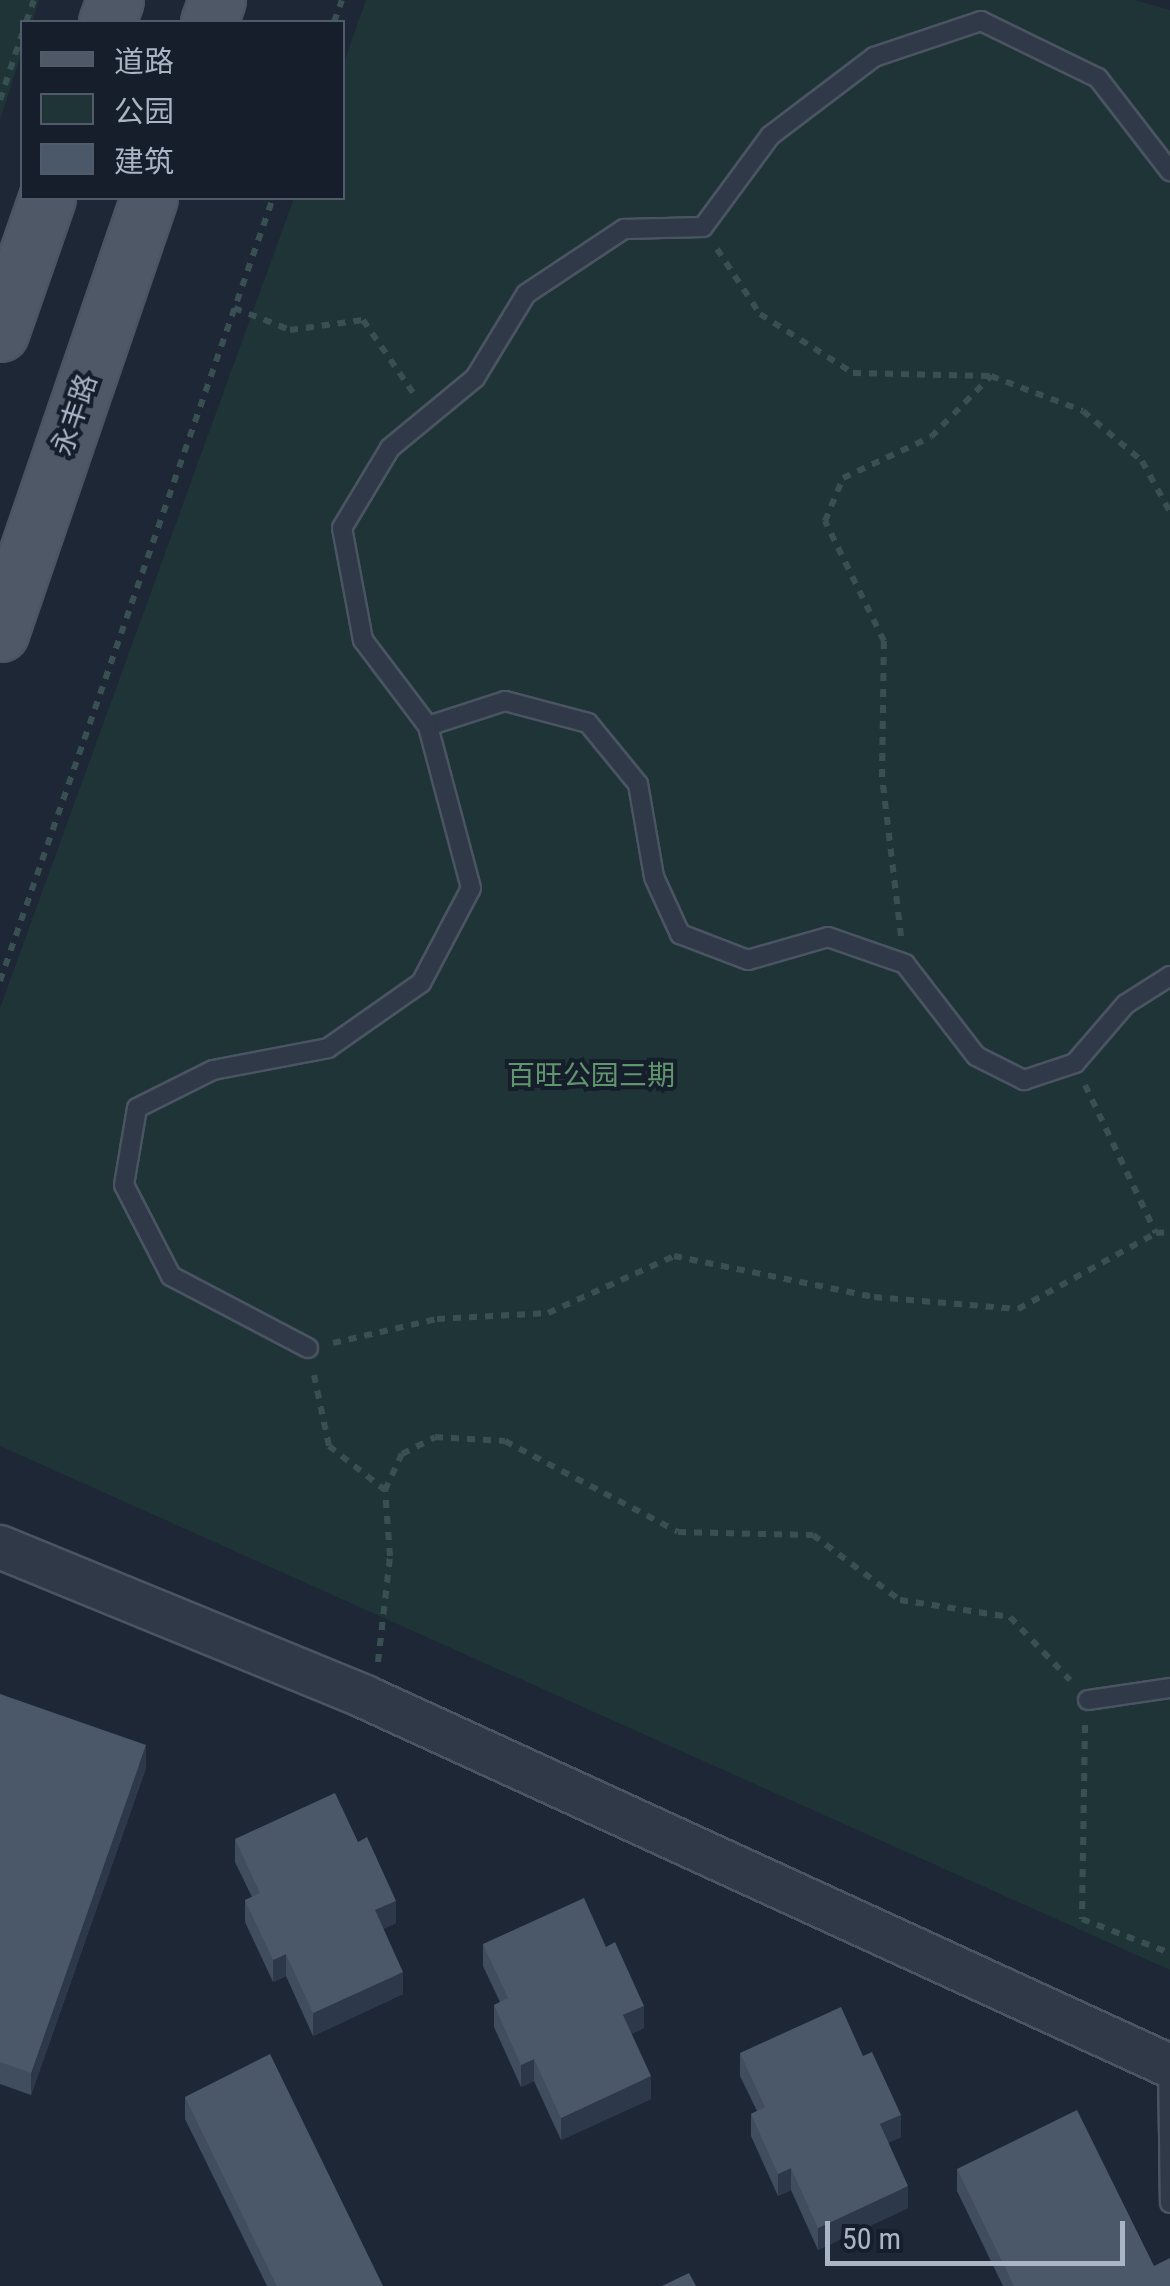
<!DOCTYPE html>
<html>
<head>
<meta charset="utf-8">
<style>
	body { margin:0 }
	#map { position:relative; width:1170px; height:2286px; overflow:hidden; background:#1d2736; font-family:"Roboto Condensed","Noto Sans SC",sans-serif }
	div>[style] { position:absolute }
	.green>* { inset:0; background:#1f3437 }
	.path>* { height:6px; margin-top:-3px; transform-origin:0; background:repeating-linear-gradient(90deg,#395052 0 8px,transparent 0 16px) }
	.roads { filter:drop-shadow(2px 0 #4b5462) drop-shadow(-2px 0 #4b5462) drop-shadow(0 2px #4b5462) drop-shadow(0 -2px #4b5462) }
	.service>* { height:18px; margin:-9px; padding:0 9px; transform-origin:9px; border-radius:9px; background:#303947 }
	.tertiary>* { height:42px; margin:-21px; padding:0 21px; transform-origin:21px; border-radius:21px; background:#303947 }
	.primary>* { height:55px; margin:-27.5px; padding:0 27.5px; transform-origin:27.5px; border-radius:27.5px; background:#4e5867 }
	.wall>* { inset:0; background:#404d5f }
	.shaded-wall>* { inset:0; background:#2d394a }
	.building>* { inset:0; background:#4b586a }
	span { translate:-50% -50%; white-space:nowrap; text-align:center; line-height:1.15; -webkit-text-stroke:8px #161e2b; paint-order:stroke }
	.street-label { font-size:28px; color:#a9b4c4 }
	.park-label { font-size:28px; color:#60966d }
	.legend { position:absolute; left:20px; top:20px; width:325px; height:180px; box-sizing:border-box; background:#161e2b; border:2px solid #515a68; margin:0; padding:12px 18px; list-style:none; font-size:30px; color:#a9b4c4 }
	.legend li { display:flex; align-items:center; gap:20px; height:50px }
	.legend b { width:50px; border:2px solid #515a68 }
	.scale { position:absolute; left:825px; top:2221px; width:300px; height:45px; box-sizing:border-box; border:5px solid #a9b4c4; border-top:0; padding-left:12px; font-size:30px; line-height:35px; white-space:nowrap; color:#a9b4c4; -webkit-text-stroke:8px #161e2b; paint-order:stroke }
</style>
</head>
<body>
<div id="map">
	<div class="green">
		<i style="clip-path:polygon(0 0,39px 0,32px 22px,22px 22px,22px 51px,0 120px)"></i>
		<i style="clip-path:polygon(366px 0,1135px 0,1170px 10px,1170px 1970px,0 1446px,0 1008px,294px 198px,342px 198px,343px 65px)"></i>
	</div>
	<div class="path">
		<i style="left:26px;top:22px;width:23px;rotate:-70deg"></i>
		<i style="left:334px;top:22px;width:23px;rotate:-70deg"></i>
		<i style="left:0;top:100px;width:70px;rotate:-71.6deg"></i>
		<i style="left:717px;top:249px;width:78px;rotate:56.5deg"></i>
		<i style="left:760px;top:314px;width:110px;rotate:32.4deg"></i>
		<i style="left:853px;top:373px;width:138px;rotate:1.2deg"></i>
		<i style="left:991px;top:376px;width:98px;rotate:20.8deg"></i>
		<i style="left:1083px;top:411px;width:77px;rotate:40.3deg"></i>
		<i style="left:1142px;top:461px;width:58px;rotate:61.2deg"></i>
		<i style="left:234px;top:308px;width:60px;rotate:21.4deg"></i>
		<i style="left:290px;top:330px;width:74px;rotate:-7.8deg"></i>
		<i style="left:363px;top:320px;width:90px;rotate:55.4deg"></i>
		<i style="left:901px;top:936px;width:160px;rotate:-96.8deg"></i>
		<i style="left:882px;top:777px;width:136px;rotate:-89.2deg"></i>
		<i style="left:884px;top:641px;width:134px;rotate:-116.2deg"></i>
		<i style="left:825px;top:521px;width:47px;rotate:-67.3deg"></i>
		<i style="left:843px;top:478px;width:97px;rotate:-25deg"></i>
		<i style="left:931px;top:437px;width:86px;rotate:-45.5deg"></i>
		<i style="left:0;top:981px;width:829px;rotate:-70.78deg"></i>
		<i style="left:1085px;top:1085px;width:164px;rotate:64.4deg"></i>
		<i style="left:1156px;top:1233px;width:14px;rotate:-4deg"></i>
		<i style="left:333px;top:1343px;width:107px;rotate:-13deg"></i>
		<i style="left:437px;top:1319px;width:111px;rotate:-3.1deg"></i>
		<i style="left:548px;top:1313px;width:138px;rotate:-24.3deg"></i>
		<i style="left:674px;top:1256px;width:204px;rotate:11.6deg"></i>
		<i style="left:874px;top:1297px;width:144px;rotate:4.8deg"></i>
		<i style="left:1018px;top:1309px;width:158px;rotate:-28.8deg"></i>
		<i style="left:314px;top:1375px;width:73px;rotate:78.1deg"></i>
		<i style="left:329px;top:1446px;width:71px;rotate:38.2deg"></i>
		<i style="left:378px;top:1662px;width:107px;rotate:-83.5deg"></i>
		<i style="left:390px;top:1556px;width:66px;rotate:-94.3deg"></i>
		<i style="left:385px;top:1490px;width:40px;rotate:-65deg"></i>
		<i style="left:402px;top:1454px;width:37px;rotate:-27deg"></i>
		<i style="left:435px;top:1437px;width:70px;rotate:3.3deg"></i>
		<i style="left:505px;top:1441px;width:195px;rotate:27.7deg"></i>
		<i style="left:678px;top:1532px;width:135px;rotate:1.3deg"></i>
		<i style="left:813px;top:1535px;width:109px;rotate:36.8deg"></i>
		<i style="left:900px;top:1600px;width:111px;rotate:8.8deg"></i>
		<i style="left:1010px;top:1617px;width:87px;rotate:46.4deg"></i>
		<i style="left:1085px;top:1725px;width:194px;rotate:90.9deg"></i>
		<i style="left:1082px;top:1919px;width:94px;rotate:21.1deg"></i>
	</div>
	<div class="roads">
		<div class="service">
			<i style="left:428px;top:726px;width:81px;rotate:-18deg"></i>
			<i style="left:505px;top:701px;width:86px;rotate:14.8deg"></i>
			<i style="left:588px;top:723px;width:79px;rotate:50.7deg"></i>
			<i style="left:638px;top:784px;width:94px;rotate:80.2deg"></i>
			<i style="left:654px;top:877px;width:63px;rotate:65.5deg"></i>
			<i style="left:680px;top:934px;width:73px;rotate:20.9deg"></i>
			<i style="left:748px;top:960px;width:83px;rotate:-16deg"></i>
			<i style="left:828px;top:937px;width:82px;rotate:19.3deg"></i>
			<i style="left:905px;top:964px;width:116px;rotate:52.3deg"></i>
			<i style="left:976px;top:1056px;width:54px;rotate:26.6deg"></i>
			<i style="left:1024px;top:1080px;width:54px;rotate:-18.4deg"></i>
			<i style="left:1075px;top:1063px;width:78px;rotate:-49.2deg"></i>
			<i style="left:1126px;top:1004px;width:52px;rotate:-32.5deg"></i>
			<i style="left:308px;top:1348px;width:155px;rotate:-152.3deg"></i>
			<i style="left:171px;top:1276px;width:102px;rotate:-117.3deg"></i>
			<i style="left:124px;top:1185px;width:78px;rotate:-80.4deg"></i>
			<i style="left:137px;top:1108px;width:85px;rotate:-26.6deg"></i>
			<i style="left:213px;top:1070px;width:117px;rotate:-10.8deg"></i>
			<i style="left:328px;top:1048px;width:113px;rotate:-35deg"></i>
			<i style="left:421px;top:983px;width:107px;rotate:-62.2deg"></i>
			<i style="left:471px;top:888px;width:168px;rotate:-104.9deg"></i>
			<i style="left:428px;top:726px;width:108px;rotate:-127.1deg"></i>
			<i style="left:363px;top:640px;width:114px;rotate:-100.6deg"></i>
			<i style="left:342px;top:528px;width:93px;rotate:-59deg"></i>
			<i style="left:390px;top:448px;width:110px;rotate:-39.5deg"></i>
			<i style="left:475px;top:378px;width:98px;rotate:-58.7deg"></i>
			<i style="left:526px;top:294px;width:118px;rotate:-33.6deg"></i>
			<i style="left:624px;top:229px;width:79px;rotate:-1.5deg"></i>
			<i style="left:703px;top:227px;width:113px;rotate:-53.6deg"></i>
			<i style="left:770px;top:136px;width:131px;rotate:-37.2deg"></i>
			<i style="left:874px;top:57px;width:113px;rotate:-18.6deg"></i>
			<i style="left:981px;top:21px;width:130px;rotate:26deg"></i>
			<i style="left:1098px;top:78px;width:118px;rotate:52.3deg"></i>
			<i style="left:1088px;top:1700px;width:83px;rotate:-8.3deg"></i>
			<i style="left:1168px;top:2066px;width:137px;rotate:89.2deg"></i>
		</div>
		<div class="tertiary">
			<i style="left:0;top:1547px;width:395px;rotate:22.3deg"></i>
			<i style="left:365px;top:1697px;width:886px;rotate:24.63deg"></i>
		</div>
		<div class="primary">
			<i style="left:107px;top:22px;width:23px;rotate:-70deg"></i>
			<i style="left:209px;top:22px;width:23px;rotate:-70deg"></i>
			<i style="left:0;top:333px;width:143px;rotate:-70.8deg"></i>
			<i style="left:0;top:633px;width:460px;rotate:-71.1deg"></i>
		</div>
	</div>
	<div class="wall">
		<i style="clip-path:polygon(0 1694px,146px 1768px,31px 2095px,0 2084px)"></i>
		<i style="clip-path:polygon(235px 1839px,396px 1923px,383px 1929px,403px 1994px,313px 2036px,286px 1976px,273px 1982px,245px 1922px,245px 1900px,252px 1897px,235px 1862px)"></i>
		<i style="clip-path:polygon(483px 1944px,644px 2028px,631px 2034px,651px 2099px,561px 2140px,534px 2081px,521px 2087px,494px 2027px,494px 2005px,500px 2002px,483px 1966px)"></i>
		<i style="clip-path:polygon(740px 2053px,901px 2137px,888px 2143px,908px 2208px,818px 2250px,791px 2190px,778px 2196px,751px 2136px,751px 2114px,757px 2111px,740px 2076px)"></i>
		<i style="clip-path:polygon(185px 2097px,383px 2286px,267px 2286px,185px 2119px)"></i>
		<i style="clip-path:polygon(957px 2169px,1154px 2266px,1170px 2286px,1003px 2286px,957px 2191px)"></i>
	</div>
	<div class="shaded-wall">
		<i style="clip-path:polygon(146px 1745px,146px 1768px,31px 2095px,31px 2073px)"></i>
		<i style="clip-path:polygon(396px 1901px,396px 1923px,375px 1932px,375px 1910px)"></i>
		<i style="clip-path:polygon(286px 1954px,286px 1976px,273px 1982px,273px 1960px)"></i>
		<i style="clip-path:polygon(403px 1972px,403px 1994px,313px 2036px,313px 2013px)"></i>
		<i style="clip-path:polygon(644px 2006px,644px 2028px,623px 2038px,623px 2015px)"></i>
		<i style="clip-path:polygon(534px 2059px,534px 2081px,521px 2087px,521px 2065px)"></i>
		<i style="clip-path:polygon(651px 2076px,651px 2099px,561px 2140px,561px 2118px)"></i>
		<i style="clip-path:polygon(901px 2115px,901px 2137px,880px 2147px,880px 2124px)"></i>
		<i style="clip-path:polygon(791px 2168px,791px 2190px,778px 2196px,778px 2174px)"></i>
		<i style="clip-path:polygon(908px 2186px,908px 2208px,818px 2250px,818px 2228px)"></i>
	</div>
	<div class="building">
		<i style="clip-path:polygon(0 1694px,146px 1745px,31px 2073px,0 2062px)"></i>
		<i style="clip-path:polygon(335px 1793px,358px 1842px,367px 1837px,396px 1901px,375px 1910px,403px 1972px,313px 2013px,286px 1954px,273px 1960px,245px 1900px,260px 1893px,235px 1839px)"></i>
		<i style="clip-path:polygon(584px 1898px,606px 1947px,615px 1942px,644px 2006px,623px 2015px,651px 2076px,561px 2118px,534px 2059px,521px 2065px,494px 2005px,508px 1998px,483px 1944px)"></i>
		<i style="clip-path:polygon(841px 2007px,863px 2056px,872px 2052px,901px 2115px,880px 2124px,908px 2186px,818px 2228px,791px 2168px,778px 2174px,751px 2114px,765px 2107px,740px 2053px)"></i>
		<i style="clip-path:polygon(270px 2054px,383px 2286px,277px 2286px,185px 2097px)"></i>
		<i style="clip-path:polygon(1077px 2110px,1154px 2266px,1170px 2258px,1170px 2286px,1014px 2286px,957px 2169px)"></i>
		<i style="clip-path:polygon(689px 2273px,696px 2286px,662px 2286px)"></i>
	</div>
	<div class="street-label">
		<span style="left:75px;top:415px;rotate:-71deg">永丰路</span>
	</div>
	<div class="park-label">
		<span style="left:591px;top:1076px">百旺公园三期</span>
	</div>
	<ul class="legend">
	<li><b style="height:12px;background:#4e5867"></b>道路</li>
	<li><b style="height:28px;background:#1f3437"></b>公园</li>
	<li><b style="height:28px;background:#4b586a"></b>建筑</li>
	</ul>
	<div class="scale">50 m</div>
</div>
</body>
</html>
